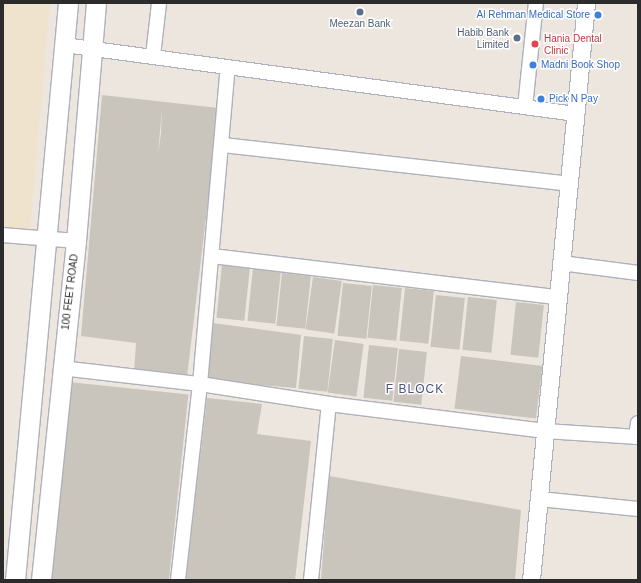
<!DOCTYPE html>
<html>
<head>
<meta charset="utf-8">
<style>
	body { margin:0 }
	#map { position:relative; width:641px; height:583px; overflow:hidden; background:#ede6de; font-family:Arial,sans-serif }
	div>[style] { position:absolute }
	.education>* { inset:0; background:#efe3cd }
	.building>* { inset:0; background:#c9c4bc; transform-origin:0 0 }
	.roads { filter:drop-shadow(1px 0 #aeb1bb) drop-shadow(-1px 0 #aeb1bb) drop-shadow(0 1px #aeb1bb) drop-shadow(0 -1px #aeb1bb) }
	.minor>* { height:14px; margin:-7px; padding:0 7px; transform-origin:7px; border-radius:7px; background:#fff }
	.tertiary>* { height:17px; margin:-8.5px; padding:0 8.5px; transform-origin:8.5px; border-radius:8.5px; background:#fff }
	.secondary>* { height:19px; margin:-9.5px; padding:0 9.5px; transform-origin:9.5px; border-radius:9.5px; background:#fff }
	.dots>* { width:11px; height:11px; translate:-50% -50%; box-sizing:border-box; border:2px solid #fff; border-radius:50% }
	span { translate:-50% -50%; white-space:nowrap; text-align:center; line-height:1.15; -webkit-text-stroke:3px #fff; paint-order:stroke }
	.shop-label { font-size:10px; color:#366cbe }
	.right { translate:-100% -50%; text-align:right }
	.left { translate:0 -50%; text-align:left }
	.service-label { font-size:10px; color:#4e5e75 }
	.health-label { font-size:10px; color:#be3a42 }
	.street-label { font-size:10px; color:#2b2b2b }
	.quarter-label { font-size:12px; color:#4b557d; letter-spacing:1px }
	.frame { position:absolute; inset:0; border:4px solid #2b2b2b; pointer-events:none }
</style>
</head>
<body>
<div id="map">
	<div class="education">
		<i style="clip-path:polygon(3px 3px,50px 3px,30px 229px,3px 227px)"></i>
	</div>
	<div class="building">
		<i style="clip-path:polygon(evenodd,102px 95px,219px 108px,187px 377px,134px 373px,136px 343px,81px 336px,102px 95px,162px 108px,161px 133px,158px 155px,162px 108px)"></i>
		<i style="left:222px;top:265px;width:28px;height:53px;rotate:6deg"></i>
		<i style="left:253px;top:268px;width:28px;height:53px;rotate:6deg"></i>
		<i style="left:282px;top:273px;width:29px;height:53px;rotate:6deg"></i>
		<i style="left:313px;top:277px;width:29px;height:53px;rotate:8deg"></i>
		<i style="left:343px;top:283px;width:29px;height:53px;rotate:6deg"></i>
		<i style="left:373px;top:285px;width:29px;height:53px;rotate:6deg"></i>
		<i style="left:405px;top:288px;width:29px;height:53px;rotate:6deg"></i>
		<i style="left:436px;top:295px;width:29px;height:52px;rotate:6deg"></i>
		<i style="left:468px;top:297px;width:29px;height:53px;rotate:6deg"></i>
		<i style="left:516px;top:302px;width:28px;height:53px;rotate:6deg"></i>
		<i style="clip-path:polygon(213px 323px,301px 335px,296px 388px,238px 383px,207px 377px)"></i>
		<i style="left:304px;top:336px;width:29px;height:53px;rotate:6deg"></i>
		<i style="left:335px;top:340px;width:29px;height:53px;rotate:8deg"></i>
		<i style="left:369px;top:345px;width:29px;height:53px;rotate:6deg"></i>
		<i style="left:399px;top:349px;width:28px;height:53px;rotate:6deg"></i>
		<i style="left:461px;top:356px;width:82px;height:53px;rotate:7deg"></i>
		<i style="left:69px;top:382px;width:120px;height:199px;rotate:6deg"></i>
		<i style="clip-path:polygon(207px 398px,262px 404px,257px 434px,311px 441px,295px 580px,186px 580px)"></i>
		<i style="clip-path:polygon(329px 476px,521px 510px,515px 580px,321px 580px)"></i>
	</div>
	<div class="roads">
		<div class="minor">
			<i style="left:64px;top:45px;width:517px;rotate:7.68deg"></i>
			<i style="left:153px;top:56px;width:53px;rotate:-83.5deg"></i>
			<i style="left:525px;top:107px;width:105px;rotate:-84deg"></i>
			<i style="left:223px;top:145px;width:348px;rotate:6.4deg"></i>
			<i style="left:3px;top:235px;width:73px;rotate:4.7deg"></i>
			<i style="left:212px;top:256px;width:348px;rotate:6.8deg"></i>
			<i style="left:561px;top:263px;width:78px;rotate:7.4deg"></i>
			<i style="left:61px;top:368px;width:140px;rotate:6.6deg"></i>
			<i style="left:200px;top:384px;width:131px;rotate:8.8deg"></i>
			<i style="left:329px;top:404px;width:218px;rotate:7.1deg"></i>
			<i style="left:545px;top:431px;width:93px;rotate:3.7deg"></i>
			<i style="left:636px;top:437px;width:14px;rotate:-82deg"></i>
			<i style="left:539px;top:499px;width:100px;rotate:5.8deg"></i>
			<i style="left:178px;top:580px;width:197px;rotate:-83.6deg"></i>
			<i style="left:200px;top:384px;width:318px;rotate:-85deg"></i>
			<i style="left:311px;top:580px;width:177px;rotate:-84.2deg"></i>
		</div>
		<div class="tertiary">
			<i style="left:531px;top:580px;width:580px;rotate:-84.55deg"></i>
		</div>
		<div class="secondary">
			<i style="left:15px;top:580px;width:579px;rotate:-84.75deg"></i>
			<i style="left:41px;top:580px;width:341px;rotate:-84.1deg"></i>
			<i style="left:76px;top:241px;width:239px;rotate:-85.2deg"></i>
		</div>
	</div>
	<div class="dots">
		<i style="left:360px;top:12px;background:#5c6f8a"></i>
		<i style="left:598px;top:15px;background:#3f7fe0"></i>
		<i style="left:517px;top:38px;background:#5c6f8a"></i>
		<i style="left:535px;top:44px;background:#e0444e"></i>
		<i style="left:533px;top:65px;background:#3f7fe0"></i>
		<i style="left:541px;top:99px;background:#3f7fe0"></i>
	</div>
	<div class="shop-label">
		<span class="right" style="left:590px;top:15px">Al Rehman Medical Store</span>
		<span class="left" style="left:541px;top:65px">Madni Book Shop</span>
		<span class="left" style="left:549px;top:99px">Pick N Pay</span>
	</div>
	<div class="service-label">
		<span style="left:360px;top:24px">Meezan Bank</span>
		<span class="right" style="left:509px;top:38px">Habib Bank<br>Limited</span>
	</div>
	<div class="health-label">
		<span class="left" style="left:544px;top:44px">Hania Dental<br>Clinic</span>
	</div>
	<div class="street-label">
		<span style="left:70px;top:292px;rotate:-83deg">100 FEET ROAD</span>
	</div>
	<div class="quarter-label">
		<span style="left:415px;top:390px">F BLOCK</span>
	</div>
	<div class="frame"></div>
</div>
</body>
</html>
